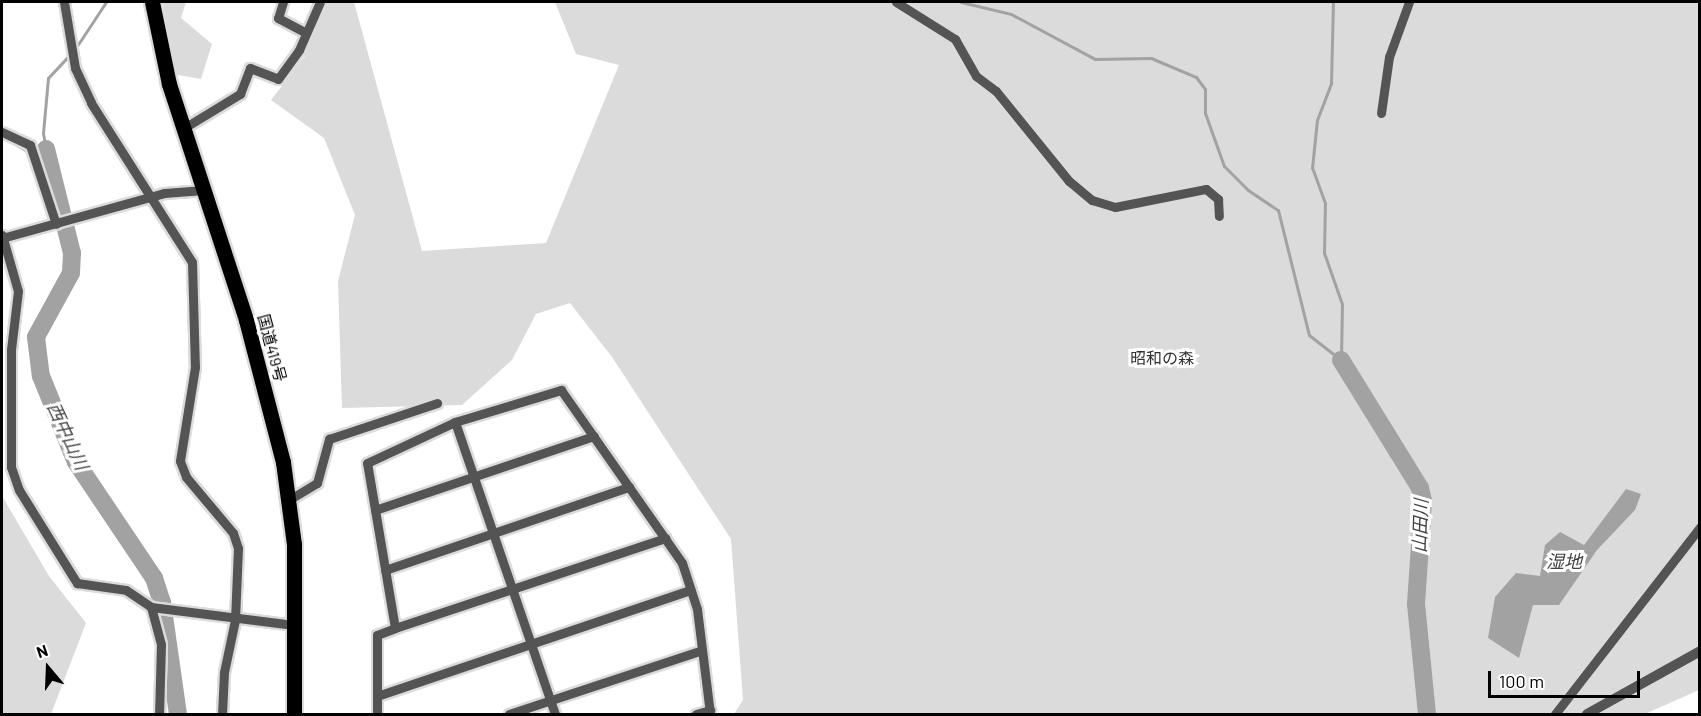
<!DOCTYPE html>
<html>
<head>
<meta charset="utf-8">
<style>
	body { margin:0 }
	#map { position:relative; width:1701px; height:716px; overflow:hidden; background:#fff; font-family:Barlow,"Noto Sans JP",sans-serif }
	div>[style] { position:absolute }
	.green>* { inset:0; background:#dbdbdb }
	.water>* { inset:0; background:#a2a2a2 }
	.stream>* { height:3px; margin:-1.5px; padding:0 1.5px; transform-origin:1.5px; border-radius:1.5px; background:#a2a2a2 }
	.river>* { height:18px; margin:-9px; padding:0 9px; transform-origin:9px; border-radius:9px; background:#a2a2a2 }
	.roads { filter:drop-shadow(2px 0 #dbdbdb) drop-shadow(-2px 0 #dbdbdb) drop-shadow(0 2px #dbdbdb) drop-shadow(0 -2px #dbdbdb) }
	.minor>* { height:9px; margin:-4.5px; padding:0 4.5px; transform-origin:4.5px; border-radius:4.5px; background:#545454 }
	.tertiary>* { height:10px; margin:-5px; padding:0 5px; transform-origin:5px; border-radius:5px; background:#545454 }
	.trunk>* { height:15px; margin:-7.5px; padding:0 7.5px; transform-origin:7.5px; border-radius:7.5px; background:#000 }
	span { translate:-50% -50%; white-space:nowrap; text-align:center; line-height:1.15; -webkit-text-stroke:6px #fff; paint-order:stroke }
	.street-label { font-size:16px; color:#000 }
	.park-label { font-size:16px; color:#323232 }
	.water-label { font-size:18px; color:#434343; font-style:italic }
	.frame { position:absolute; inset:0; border:3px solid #000; pointer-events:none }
	.north { position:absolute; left:18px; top:638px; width:60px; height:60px; -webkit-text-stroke:4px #fff; paint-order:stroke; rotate:341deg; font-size:16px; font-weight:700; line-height:24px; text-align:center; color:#000 }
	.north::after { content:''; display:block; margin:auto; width:21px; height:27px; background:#000; clip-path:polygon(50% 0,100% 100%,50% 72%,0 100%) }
	.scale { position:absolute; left:1488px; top:671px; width:152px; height:27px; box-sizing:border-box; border:3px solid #000; border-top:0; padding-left:8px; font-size:18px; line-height:21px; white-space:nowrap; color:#000; -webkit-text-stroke:4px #fff; paint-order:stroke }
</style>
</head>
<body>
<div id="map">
	<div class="green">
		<i style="clip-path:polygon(163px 2px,186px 2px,181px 18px,212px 44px,201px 79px,172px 74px)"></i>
		<i style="clip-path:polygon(328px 2px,354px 2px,422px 251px,546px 243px,619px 65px,576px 54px,555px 2px,1699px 2px,1699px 690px,1645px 714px,734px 714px,743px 700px,731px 539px,612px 357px,570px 303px,536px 314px,512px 360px,462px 405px,342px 408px,338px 281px,355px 215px,324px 138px,271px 100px,305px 56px,305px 40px)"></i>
		<i style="clip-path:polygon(2px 496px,49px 576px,86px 623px,51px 714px,2px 714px)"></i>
	</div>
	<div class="water">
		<i style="clip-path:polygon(1626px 489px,1641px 494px,1635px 510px,1597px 550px,1559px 605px,1533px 605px,1519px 658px,1488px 638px,1495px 597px,1516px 573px,1540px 576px,1545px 545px,1560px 532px,1584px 545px)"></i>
	</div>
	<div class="stream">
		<i style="left:961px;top:2px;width:51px;rotate:13.5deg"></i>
		<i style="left:1011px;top:14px;width:95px;rotate:28.2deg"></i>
		<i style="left:1095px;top:59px;width:56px;rotate:-1deg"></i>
		<i style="left:1151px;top:58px;width:49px;rotate:22.9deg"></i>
		<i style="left:1196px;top:77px;width:15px;rotate:53deg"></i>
		<i style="left:1205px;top:89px;width:24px;rotate:90deg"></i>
		<i style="left:1205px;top:113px;width:56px;rotate:70.3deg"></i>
		<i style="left:1224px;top:166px;width:34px;rotate:45deg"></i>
		<i style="left:1248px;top:190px;width:36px;rotate:34deg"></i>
		<i style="left:1278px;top:210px;width:129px;rotate:76.1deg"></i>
		<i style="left:1309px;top:335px;width:41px;rotate:38deg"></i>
		<i style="left:1341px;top:360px;width:56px;rotate:-89deg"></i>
		<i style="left:1342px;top:304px;width:54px;rotate:-109.4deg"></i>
		<i style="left:1324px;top:253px;width:50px;rotate:-88.9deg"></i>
		<i style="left:1325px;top:203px;width:37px;rotate:-110deg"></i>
		<i style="left:1312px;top:168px;width:48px;rotate:-84.1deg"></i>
		<i style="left:1317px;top:120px;width:40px;rotate:-69deg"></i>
		<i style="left:1331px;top:83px;width:81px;rotate:-88.6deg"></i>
		<i style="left:75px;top:49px;width:56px;rotate:-56.6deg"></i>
		<i style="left:2px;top:136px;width:31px;rotate:31deg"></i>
		<i style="left:35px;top:151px;width:11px;rotate:-10deg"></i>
		<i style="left:46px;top:149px;width:16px;rotate:-101deg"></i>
		<i style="left:43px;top:133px;width:55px;rotate:-84.8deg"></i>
		<i style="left:48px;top:78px;width:33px;rotate:-47deg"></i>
	</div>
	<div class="river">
		<i style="left:46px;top:149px;width:107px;rotate:76deg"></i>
		<i style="left:72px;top:253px;width:20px;rotate:93deg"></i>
		<i style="left:71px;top:273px;width:73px;rotate:118.7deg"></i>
		<i style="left:36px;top:337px;width:39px;rotate:83deg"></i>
		<i style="left:41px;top:376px;width:93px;rotate:67.9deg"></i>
		<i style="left:76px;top:462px;width:140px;rotate:56.1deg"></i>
		<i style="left:154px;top:578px;width:25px;rotate:72deg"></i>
		<i style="left:162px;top:602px;width:113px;rotate:81.9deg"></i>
		<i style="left:1341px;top:360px;width:150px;rotate:58.3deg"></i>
		<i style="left:1420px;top:488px;width:13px;rotate:77deg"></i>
		<i style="left:1423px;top:501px;width:103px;rotate:93.9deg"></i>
		<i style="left:1416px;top:604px;width:111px;rotate:84.3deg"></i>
	</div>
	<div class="roads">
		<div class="minor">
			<i style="left:64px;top:2px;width:67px;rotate:80.5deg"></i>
			<i style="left:75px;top:68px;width:38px;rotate:65deg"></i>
			<i style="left:91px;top:103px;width:188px;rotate:57.6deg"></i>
			<i style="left:192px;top:262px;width:105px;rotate:88.4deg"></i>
			<i style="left:195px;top:367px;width:95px;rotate:99.1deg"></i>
			<i style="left:180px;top:461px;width:17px;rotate:69deg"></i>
			<i style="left:186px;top:477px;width:73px;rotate:50deg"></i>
			<i style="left:233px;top:533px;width:16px;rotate:72deg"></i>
			<i style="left:238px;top:548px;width:72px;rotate:92.4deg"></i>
			<i style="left:235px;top:620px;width:53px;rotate:101.9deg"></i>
			<i style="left:224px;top:672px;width:42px;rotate:92.7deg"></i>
			<i style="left:283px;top:2px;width:17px;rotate:107deg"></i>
			<i style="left:278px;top:18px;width:30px;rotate:28deg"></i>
			<i style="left:896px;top:2px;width:70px;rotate:32.1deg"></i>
			<i style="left:955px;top:39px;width:43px;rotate:60.4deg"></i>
			<i style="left:976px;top:76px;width:25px;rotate:37deg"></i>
			<i style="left:996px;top:91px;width:116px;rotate:51deg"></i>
			<i style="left:1069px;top:181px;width:30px;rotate:40deg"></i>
			<i style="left:1092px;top:200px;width:24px;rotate:17deg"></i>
			<i style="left:1115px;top:207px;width:93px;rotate:-11.2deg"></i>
			<i style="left:1206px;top:189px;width:16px;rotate:40deg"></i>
			<i style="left:1218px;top:199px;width:17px;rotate:87deg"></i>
			<i style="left:1381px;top:113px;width:57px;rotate:-81.9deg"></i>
			<i style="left:1389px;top:57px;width:59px;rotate:-70deg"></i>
			<i style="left:184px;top:128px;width:66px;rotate:-31.3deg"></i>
			<i style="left:240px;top:94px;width:28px;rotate:-69deg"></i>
			<i style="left:250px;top:68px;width:30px;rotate:21deg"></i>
			<i style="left:278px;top:79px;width:36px;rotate:-54deg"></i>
			<i style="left:299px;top:50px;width:52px;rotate:-66.4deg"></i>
			<i style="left:2px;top:132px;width:31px;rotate:25deg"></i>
			<i style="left:30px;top:145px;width:83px;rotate:71.8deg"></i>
			<i style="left:2px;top:235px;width:58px;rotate:74.1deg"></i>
			<i style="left:18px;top:291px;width:59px;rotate:96.8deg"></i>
			<i style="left:11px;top:350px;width:117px;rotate:90deg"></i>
			<i style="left:11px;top:467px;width:24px;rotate:71deg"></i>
			<i style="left:19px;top:490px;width:110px;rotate:58.1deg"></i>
			<i style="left:77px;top:583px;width:49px;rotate:8.1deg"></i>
			<i style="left:126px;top:590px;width:30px;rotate:34deg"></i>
			<i style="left:151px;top:607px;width:38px;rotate:75deg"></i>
			<i style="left:161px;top:644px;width:70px;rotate:91.6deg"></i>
			<i style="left:2px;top:238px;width:168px;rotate:-15.5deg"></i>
			<i style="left:164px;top:193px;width:40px;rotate:-4.3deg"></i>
			<i style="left:455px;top:422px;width:309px;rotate:71.1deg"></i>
			<i style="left:287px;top:501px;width:35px;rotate:-31deg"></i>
			<i style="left:317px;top:483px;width:46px;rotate:-74.7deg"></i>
			<i style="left:329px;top:439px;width:114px;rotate:-18.4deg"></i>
			<i style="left:375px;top:510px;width:231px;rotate:-18.7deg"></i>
			<i style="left:385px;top:570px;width:258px;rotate:-18.8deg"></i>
			<i style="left:151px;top:607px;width:144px;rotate:7.2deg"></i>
			<i style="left:395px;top:628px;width:285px;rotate:-18.4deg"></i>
			<i style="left:377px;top:696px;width:331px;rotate:-18.7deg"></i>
			<i style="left:377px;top:714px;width:79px;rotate:-90deg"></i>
			<i style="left:377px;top:635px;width:19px;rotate:-21deg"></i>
			<i style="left:395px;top:628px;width:167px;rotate:-99.6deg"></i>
			<i style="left:367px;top:463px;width:97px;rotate:-25deg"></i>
			<i style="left:455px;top:422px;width:111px;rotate:-16.8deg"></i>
			<i style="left:561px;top:390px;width:211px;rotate:55deg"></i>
			<i style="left:682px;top:563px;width:48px;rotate:71.9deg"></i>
			<i style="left:697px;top:609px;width:106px;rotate:82.9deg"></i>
			<i style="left:509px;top:714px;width:203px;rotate:-18.3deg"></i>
			<i style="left:696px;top:714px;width:15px;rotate:-16deg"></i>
			<i style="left:1555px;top:714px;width:237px;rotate:-52.2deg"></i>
		</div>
		<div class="tertiary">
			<i style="left:1587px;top:714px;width:129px;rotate:-29.1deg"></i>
		</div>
		<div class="trunk">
			<i style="left:152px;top:2px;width:84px;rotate:78.3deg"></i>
			<i style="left:169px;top:84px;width:248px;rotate:71.9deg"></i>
			<i style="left:246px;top:320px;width:147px;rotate:75.4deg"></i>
			<i style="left:283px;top:462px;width:83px;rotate:82.4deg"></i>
			<i style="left:294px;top:544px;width:170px;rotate:90deg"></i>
		</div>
	</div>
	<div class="street-label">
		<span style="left:272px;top:348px;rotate:75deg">国道419号</span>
	</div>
	<div class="park-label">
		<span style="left:1162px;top:358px">昭和の森</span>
	</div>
	<div class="water-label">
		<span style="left:68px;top:436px;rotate:65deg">西中山川</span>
		<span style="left:1420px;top:526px;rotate:-88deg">山田川</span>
		<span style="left:1564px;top:561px">湿地</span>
	</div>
	<div class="frame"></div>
	<div class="north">N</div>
	<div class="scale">100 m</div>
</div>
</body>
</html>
